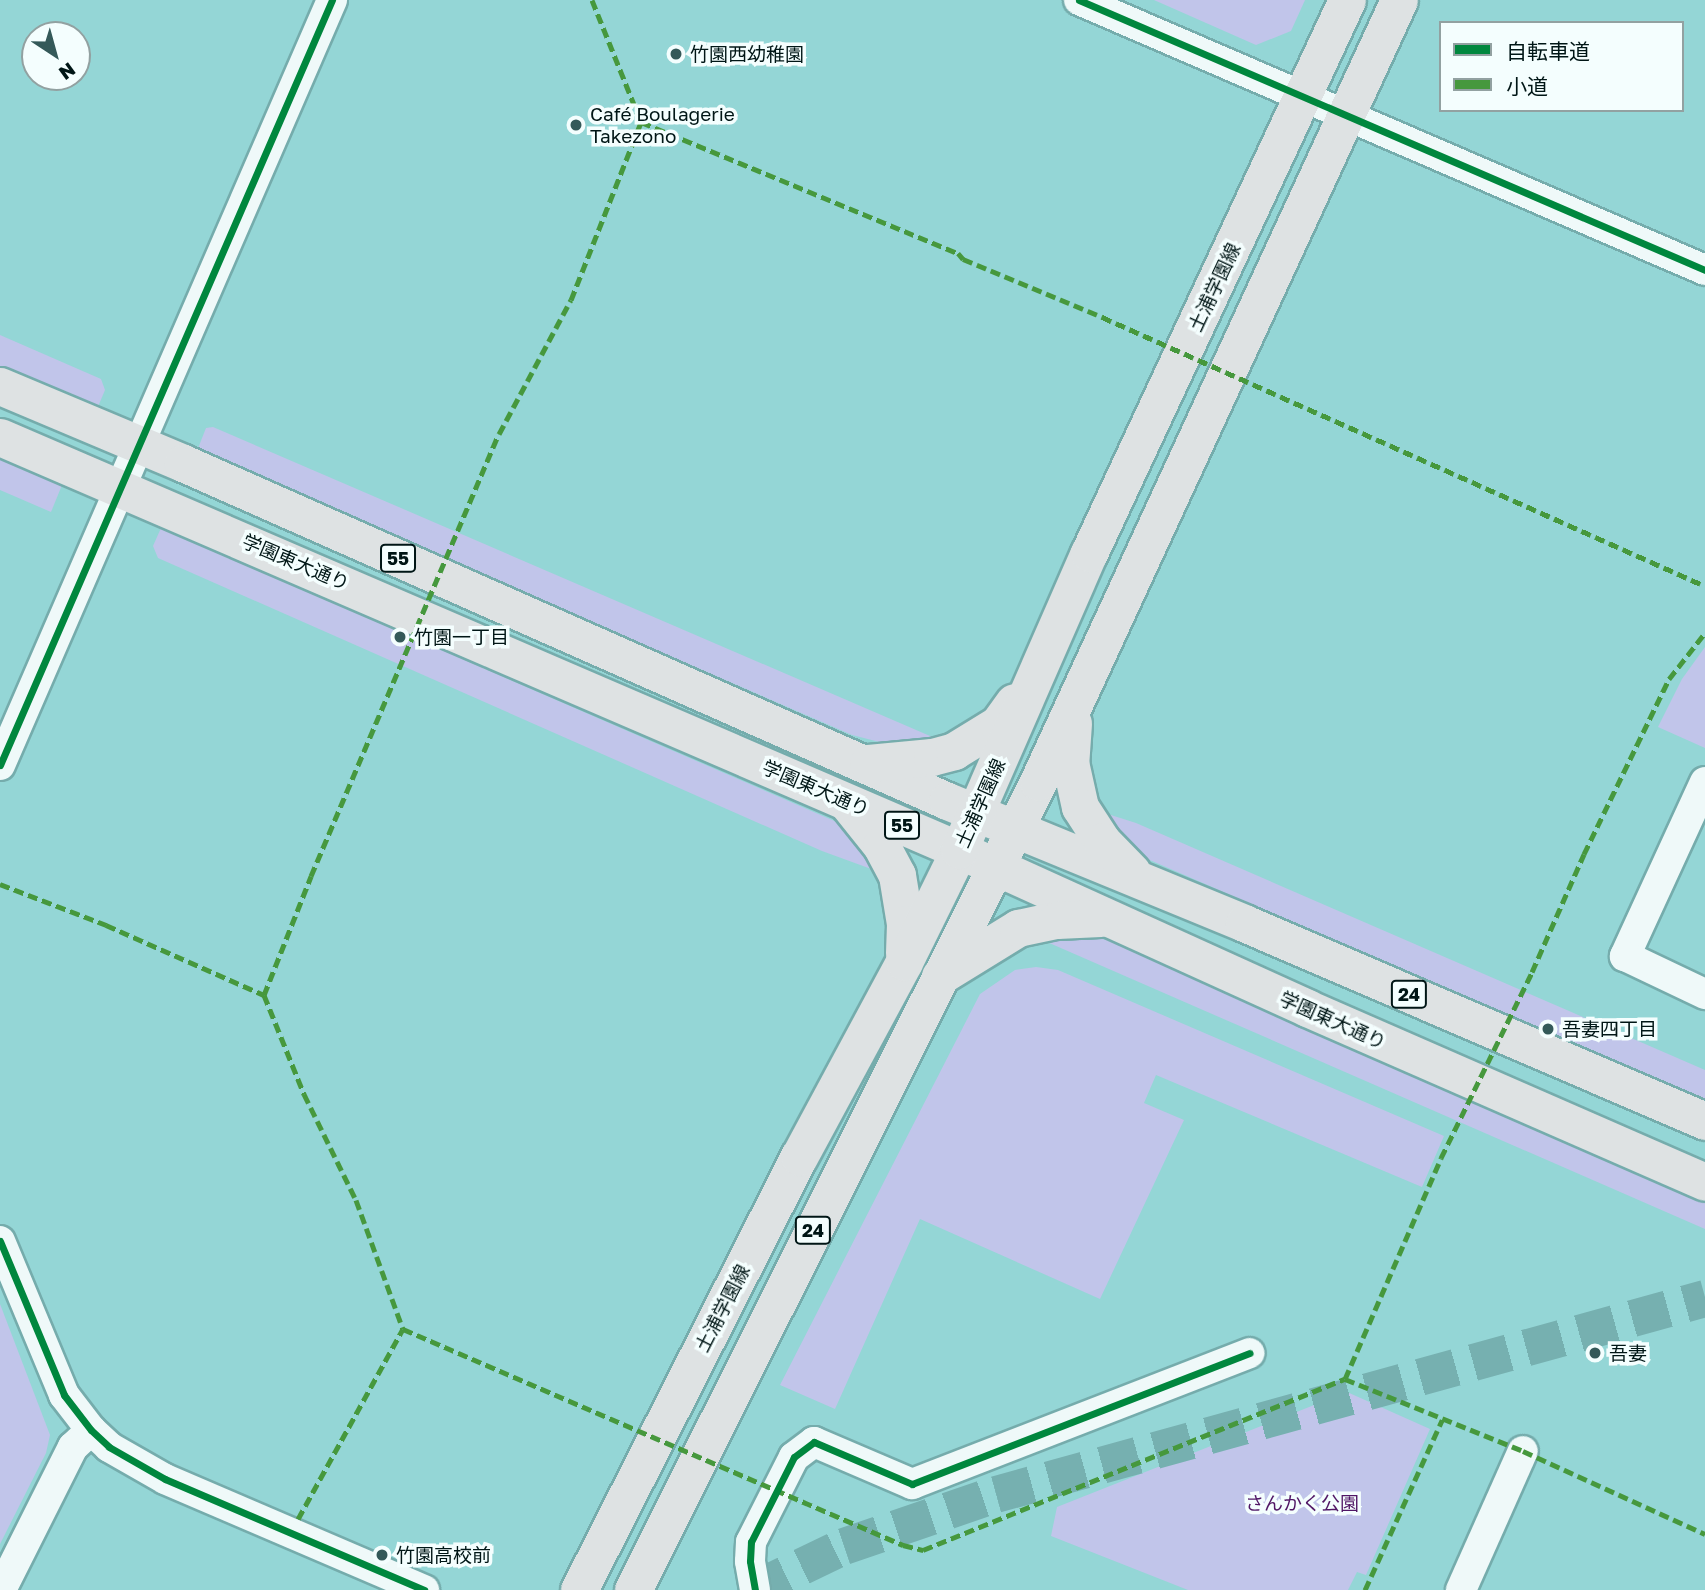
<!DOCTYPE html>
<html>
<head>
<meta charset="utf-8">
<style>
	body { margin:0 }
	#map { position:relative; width:1705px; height:1590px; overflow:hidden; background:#94d6d6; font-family:"Golos Text","Noto Sans JP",sans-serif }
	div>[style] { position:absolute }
	.green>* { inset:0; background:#c1c5ea }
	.major-tunnel>* { height:37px; margin-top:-18.5px; transform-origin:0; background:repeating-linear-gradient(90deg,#76b0b0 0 37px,transparent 0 55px) }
	.roads { filter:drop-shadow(2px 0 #75acac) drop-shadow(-2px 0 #75acac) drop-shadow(0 2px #75acac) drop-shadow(0 -2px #75acac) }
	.minor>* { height:30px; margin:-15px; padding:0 15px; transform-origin:15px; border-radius:15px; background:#eff9f9 }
	.major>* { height:37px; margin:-18.5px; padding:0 18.5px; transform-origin:18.5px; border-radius:18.5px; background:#dee2e3 }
	.quiet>* { height:5px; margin-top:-2.5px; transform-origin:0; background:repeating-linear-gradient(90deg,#46983d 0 10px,transparent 0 15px) }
	.cycleway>* { height:7px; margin:-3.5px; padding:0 3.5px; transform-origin:3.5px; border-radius:3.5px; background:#00873e }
	.dots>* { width:19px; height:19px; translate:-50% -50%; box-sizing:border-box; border:4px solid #f4fefe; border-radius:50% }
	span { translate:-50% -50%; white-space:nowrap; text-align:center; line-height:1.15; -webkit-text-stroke:7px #f4fefe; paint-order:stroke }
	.shield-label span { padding:2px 5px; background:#f4fefe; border:2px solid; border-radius:5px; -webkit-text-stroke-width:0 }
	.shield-label { font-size:18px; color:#001616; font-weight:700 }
	.poi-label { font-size:19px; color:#001616 }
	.left { translate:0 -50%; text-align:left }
	.street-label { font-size:19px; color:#001616 }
	.park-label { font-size:19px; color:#501665 }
	.legend { position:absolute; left:1439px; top:21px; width:245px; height:91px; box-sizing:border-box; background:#f4fefe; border:2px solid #92a1a1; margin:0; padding:9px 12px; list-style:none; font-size:21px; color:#001616 }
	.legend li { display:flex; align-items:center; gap:14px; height:35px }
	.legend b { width:35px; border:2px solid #92a1a1 }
	.north { position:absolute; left:21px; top:21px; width:70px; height:70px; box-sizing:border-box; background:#f4fefe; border:2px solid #92a1a1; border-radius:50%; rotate:144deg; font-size:19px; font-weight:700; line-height:28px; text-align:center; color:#001616 }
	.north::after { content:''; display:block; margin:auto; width:24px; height:32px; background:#345959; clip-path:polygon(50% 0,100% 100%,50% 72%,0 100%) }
</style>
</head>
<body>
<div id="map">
	<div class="green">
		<i style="clip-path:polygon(1154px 0,1305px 0,1291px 31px,1256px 45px)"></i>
		<i style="clip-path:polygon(0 335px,101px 379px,105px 390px,97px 409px,0 367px)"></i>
		<i style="clip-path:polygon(213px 427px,937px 739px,899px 747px,852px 735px,197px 451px,206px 428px)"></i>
		<i style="clip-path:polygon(0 456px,62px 485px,51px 512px,0 490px)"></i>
		<i style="clip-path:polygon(161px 528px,839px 823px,859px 839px,874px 870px,822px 851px,158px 558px,153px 546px)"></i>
		<i style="clip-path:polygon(1705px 647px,1705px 748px,1658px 727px,1682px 679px)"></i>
		<i style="clip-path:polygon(1092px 809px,1136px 823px,1705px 1070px,1705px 1101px,1129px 851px)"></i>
		<i style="clip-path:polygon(1063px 930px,1115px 942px,1705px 1198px,1705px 1229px,1031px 935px)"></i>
		<i style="clip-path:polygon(1036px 967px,1058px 970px,1444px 1136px,1422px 1187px,1156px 1075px,1144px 1103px,1184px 1120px,1100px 1299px,920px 1219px,835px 1409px,780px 1385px,980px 994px,1015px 970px)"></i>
		<i style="clip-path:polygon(0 1304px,50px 1435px,46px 1453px,0 1544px)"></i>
		<i style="clip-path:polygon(1347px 1392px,1430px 1429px,1366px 1575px,1357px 1572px,1348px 1590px,1188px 1590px,1051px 1536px,1057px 1507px)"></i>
	</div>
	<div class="major-tunnel">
		<i style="left:752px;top:1590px;width:102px;rotate:-25.6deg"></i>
		<i style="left:844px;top:1546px;width:161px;rotate:-18.9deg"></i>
		<i style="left:996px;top:1494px;width:736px;rotate:-15.45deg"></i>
	</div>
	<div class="roads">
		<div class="minor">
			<i style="left:1079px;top:0;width:682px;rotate:23.33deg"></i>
			<i style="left:0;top:765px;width:834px;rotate:-66.54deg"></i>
			<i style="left:1705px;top:782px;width:192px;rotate:114.7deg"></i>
			<i style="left:1625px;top:956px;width:89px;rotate:25.4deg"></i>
			<i style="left:0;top:1241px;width:167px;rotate:67.4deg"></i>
			<i style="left:64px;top:1395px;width:44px;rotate:52.4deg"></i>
			<i style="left:91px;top:1430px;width:25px;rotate:43deg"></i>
			<i style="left:109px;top:1447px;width:64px;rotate:29.7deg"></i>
			<i style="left:165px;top:1479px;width:282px;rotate:23.2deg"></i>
			<i style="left:1px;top:1590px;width:160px;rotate:-63.3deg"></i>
			<i style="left:73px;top:1447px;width:25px;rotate:-43deg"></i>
			<i style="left:755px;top:1590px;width:29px;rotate:-100deg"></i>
			<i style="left:750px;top:1561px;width:19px;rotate:-87deg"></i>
			<i style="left:751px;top:1542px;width:95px;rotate:-63.2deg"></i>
			<i style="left:794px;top:1457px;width:25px;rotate:-37deg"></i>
			<i style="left:814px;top:1442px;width:107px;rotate:23.2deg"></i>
			<i style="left:912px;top:1484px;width:362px;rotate:-21.2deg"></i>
			<i style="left:1461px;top:1590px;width:152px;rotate:-66deg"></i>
		</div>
		<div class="major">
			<i style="left:0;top:386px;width:199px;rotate:22.8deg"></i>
			<i style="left:183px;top:463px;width:835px;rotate:23.86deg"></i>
			<i style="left:947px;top:801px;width:321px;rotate:22.3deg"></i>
			<i style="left:1244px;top:923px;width:502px;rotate:23.24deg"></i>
			<i style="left:0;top:437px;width:1044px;rotate:23.3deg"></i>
			<i style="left:959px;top:850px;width:382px;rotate:24.4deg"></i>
			<i style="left:1307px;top:1008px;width:434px;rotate:23.6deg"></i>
			<i style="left:1073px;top:723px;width:39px;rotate:94deg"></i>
			<i style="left:1070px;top:762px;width:46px;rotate:77.5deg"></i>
			<i style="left:1080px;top:807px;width:40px;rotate:57.1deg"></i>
			<i style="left:1102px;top:841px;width:43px;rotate:45.9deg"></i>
			<i style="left:868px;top:763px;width:64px;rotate:-5.4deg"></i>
			<i style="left:932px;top:757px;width:23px;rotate:-15deg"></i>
			<i style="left:954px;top:751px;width:52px;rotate:-31.5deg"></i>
			<i style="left:998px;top:724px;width:27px;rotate:-54deg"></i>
			<i style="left:848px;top:804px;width:53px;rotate:51.2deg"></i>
			<i style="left:881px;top:845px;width:34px;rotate:62deg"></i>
			<i style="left:897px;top:875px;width:50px;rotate:80.7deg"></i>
			<i style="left:905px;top:924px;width:29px;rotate:92deg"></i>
			<i style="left:940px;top:976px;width:92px;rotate:-31.6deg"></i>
			<i style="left:1018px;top:928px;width:40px;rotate:-12deg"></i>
			<i style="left:1057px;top:920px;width:43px;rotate:-2.7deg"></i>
			<i style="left:579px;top:1590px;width:486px;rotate:-63.1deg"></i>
			<i style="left:799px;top:1157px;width:221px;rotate:-61.7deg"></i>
			<i style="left:904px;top:962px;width:125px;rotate:-63.8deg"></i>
			<i style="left:959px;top:850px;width:324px;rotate:-66.4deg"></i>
			<i style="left:1089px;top:553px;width:610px;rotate:-64.99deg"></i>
			<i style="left:633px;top:1590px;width:904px;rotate:-63.38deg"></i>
			<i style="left:1038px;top:782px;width:861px;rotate:-65.22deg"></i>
		</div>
	</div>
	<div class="quiet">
		<i style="left:592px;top:0;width:131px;rotate:68.1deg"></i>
		<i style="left:641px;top:122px;width:343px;rotate:22.5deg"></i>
		<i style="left:958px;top:253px;width:8px;rotate:50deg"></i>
		<i style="left:963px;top:259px;width:151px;rotate:22.6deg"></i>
		<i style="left:1102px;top:317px;width:660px;rotate:24.04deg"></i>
		<i style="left:0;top:884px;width:114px;rotate:21.1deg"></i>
		<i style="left:106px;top:925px;width:173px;rotate:23.9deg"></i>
		<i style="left:264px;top:995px;width:128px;rotate:-68.4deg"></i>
		<i style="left:311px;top:876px;width:480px;rotate:-67deg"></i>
		<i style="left:499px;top:434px;width:152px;rotate:-61.8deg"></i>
		<i style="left:571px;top:300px;width:191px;rotate:-68.5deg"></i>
		<i style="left:264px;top:995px;width:107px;rotate:68deg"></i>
		<i style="left:304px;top:1094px;width:118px;rotate:63.9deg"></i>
		<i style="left:356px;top:1200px;width:137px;rotate:70deg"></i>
		<i style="left:403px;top:1329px;width:545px;rotate:23.36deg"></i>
		<i style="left:903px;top:1545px;width:21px;rotate:14deg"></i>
		<i style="left:923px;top:1550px;width:455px;rotate:-22.1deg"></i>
		<i style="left:1345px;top:1379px;width:241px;rotate:-66.5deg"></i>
		<i style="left:1441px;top:1158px;width:207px;rotate:-63.9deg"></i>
		<i style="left:1532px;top:972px;width:129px;rotate:-66.2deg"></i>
		<i style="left:1584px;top:854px;width:195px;rotate:-64.1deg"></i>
		<i style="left:1669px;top:679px;width:58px;rotate:-52deg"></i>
		<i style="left:1345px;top:1379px;width:192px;rotate:22deg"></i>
		<i style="left:1523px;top:1451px;width:200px;rotate:24.5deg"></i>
		<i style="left:298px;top:1519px;width:217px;rotate:-61.1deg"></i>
		<i style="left:1365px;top:1590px;width:187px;rotate:-65.6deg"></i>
	</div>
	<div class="cycleway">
		<i style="left:1079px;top:0;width:682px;rotate:23.33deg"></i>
		<i style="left:0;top:765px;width:834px;rotate:-66.54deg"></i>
		<i style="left:0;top:1241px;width:167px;rotate:67.4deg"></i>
		<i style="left:64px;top:1395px;width:44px;rotate:52.4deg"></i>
		<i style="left:91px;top:1430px;width:25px;rotate:43deg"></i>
		<i style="left:109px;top:1447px;width:64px;rotate:29.7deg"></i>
		<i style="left:165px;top:1479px;width:282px;rotate:23.2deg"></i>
		<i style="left:755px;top:1590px;width:29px;rotate:-100deg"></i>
		<i style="left:750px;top:1561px;width:19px;rotate:-87deg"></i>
		<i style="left:751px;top:1542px;width:95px;rotate:-63.2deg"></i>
		<i style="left:794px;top:1457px;width:25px;rotate:-37deg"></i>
		<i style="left:814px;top:1442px;width:107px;rotate:23.2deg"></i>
		<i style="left:912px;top:1484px;width:362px;rotate:-21.2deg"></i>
	</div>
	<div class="dots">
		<i style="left:676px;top:54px;background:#345959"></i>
		<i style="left:576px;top:125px;background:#345959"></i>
		<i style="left:400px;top:637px;background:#345959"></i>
		<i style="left:1548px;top:1029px;background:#345959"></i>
		<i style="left:1595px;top:1353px;background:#345959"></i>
		<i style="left:382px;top:1555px;background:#345959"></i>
	</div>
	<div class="shield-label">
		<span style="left:398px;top:558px">55</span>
		<span style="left:902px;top:825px">55</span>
		<span style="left:1409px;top:994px">24</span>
		<span style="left:813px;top:1230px">24</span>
	</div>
	<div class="poi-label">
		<span class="left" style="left:690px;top:54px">竹園西幼稚園</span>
		<span class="left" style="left:590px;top:125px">Café Boulagerie<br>Takezono</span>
		<span class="left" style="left:414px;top:637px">竹園一丁目</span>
		<span class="left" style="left:1562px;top:1029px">吾妻四丁目</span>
		<span class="left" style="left:1609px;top:1353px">吾妻</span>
		<span class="left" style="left:396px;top:1555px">竹園高校前</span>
	</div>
	<div class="street-label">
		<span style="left:1214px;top:287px;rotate:-65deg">土浦学園線</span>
		<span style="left:296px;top:562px;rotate:23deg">学園東大通り</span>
		<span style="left:816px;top:788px;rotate:23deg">学園東大通り</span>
		<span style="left:980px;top:803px;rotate:-66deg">土浦学園線</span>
		<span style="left:1333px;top:1020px;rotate:24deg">学園東大通り</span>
		<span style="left:722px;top:1308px;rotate:-63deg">土浦学園線</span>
	</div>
	<div class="park-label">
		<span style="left:1302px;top:1503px">さんかく公園</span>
	</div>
	<ul class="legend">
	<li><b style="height:9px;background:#00873e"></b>自転車道</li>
	<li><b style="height:9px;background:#46983d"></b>小道</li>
	</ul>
	<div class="north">N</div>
</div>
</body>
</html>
